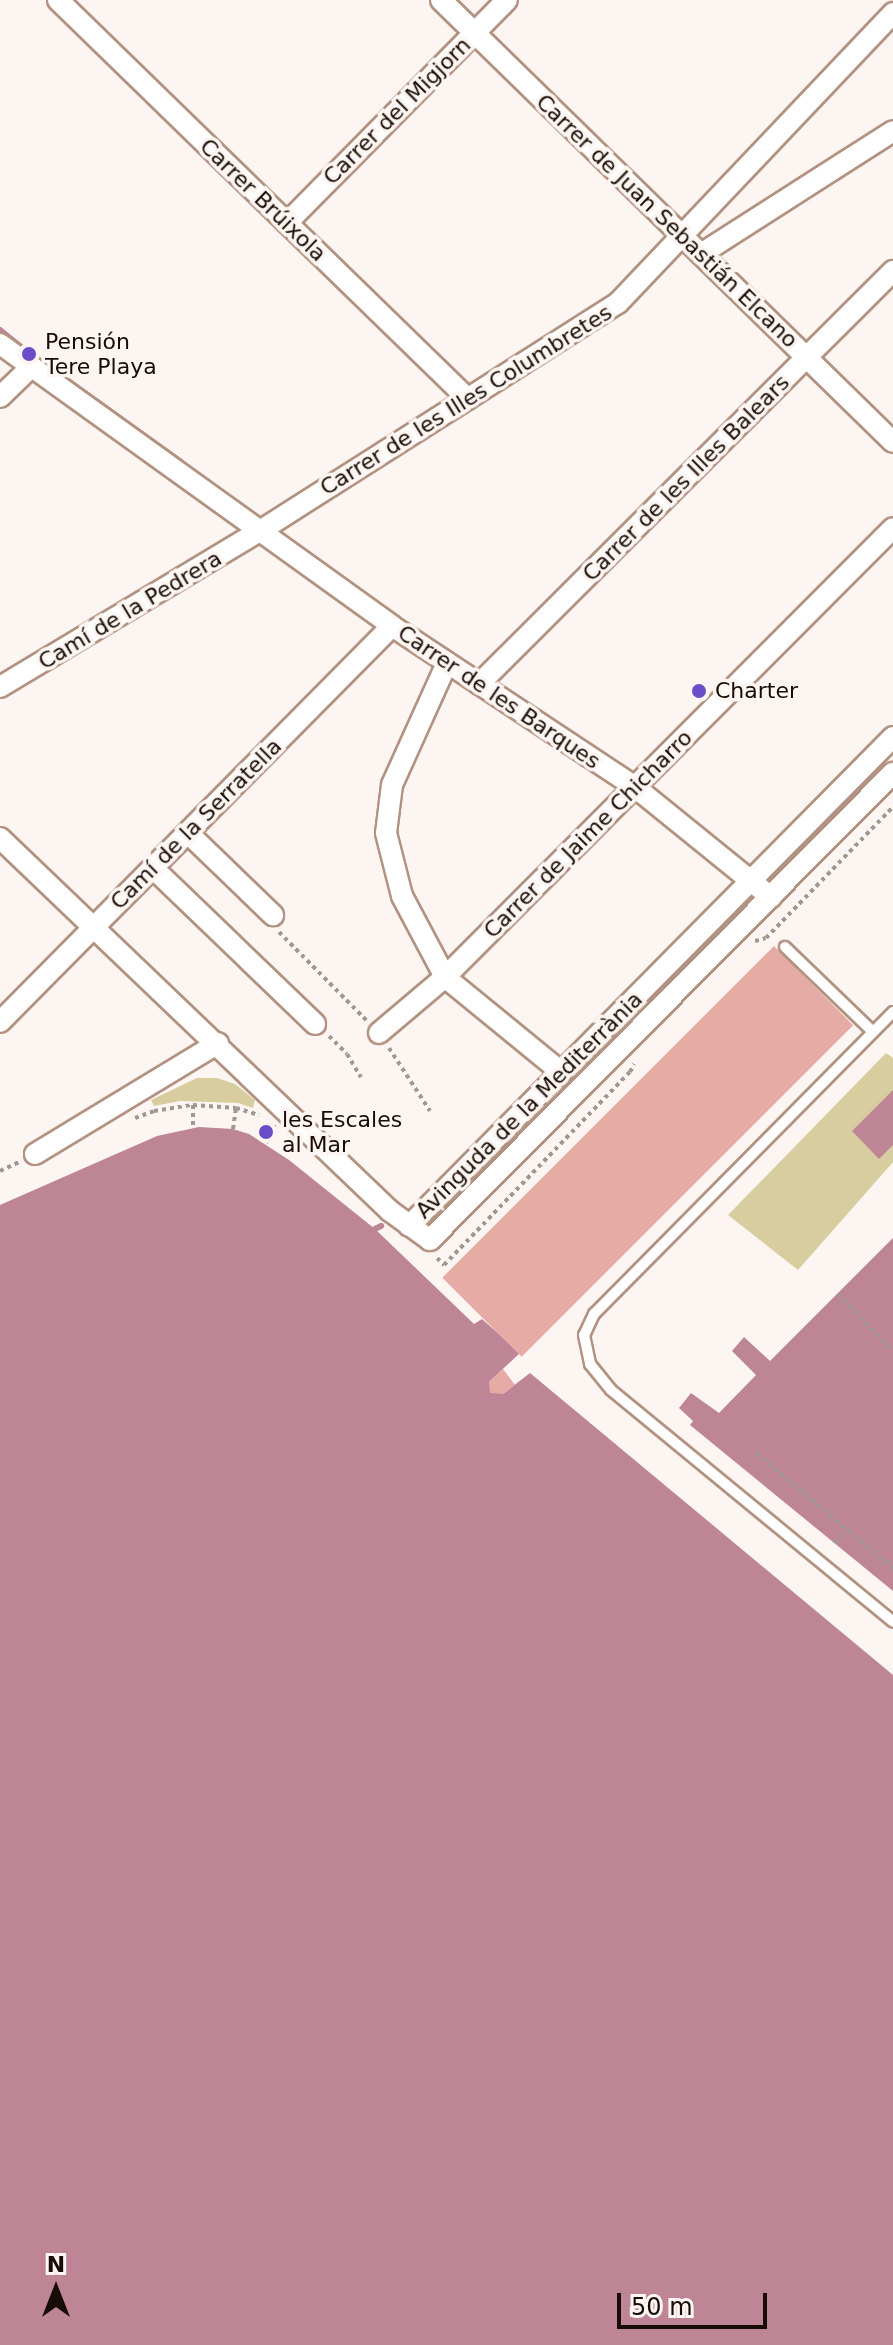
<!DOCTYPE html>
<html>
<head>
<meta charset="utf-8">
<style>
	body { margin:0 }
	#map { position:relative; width:893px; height:2345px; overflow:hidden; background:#fdf5f2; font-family:"DejaVu Sans",sans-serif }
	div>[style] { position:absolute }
	.green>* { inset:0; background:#d8cd9e }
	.water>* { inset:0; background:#bd8595 }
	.stream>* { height:6px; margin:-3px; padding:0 3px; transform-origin:3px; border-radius:3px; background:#bd8595 }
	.building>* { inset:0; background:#e7aba6; transform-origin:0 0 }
	.path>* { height:4px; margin-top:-2px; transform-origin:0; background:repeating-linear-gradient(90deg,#a09793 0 4px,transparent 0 8px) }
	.roads { filter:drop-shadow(2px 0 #b29281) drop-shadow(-2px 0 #b29281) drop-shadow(0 2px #b29281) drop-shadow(0 -2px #b29281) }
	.lane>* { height:10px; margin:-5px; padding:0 5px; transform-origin:5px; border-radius:5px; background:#fff }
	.street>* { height:20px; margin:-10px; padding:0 10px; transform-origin:10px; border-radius:10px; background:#fff }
	.dots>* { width:22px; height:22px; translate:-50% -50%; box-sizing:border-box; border:4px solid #fdf5f2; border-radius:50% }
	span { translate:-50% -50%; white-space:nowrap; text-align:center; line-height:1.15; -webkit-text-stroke:7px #fdf5f2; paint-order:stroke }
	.street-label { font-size:22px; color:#170c06 }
	.poi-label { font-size:22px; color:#170c06 }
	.left { translate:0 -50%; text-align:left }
	.north { position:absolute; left:16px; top:2249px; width:80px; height:80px; -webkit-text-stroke:6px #fdf5f2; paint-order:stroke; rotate:0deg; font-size:22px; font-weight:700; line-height:32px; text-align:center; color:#170c06 }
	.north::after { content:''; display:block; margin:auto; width:28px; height:36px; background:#170c06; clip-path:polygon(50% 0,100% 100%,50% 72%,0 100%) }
	.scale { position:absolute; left:617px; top:2293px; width:150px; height:36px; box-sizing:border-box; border:4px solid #170c06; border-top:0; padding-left:10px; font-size:24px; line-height:28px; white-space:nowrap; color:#170c06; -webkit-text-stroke:6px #fdf5f2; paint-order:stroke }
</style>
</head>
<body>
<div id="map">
	<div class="green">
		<i style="clip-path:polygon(886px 1053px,893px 1058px,893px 1162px,798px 1270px,728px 1215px)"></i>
		<i style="clip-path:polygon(197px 1078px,217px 1078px,235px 1084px,255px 1100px,253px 1108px,238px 1103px,180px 1101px,154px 1106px,151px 1100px)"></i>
	</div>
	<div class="water">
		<i style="clip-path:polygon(893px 1090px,893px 1145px,879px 1159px,852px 1131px)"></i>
		<i style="clip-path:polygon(199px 1127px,233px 1129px,249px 1134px,289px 1160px,375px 1229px,474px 1324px,482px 1319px,520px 1353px,489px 1382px,503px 1394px,530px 1373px,893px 1675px,893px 2345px,0 2345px,0 1205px,157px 1136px)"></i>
		<i style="clip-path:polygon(893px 1238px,893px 1591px,690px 1425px,693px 1421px,679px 1408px,691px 1393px,719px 1413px,756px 1375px,732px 1351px,744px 1337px,770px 1361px)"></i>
	</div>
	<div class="stream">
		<i style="left:0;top:330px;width:28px;rotate:39deg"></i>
		<i style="left:57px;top:373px;width:153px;rotate:35.7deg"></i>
		<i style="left:375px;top:1229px;width:7px;rotate:-27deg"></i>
	</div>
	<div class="building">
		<i style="left:774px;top:946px;width:112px;height:469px;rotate:45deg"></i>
		<i style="clip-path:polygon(503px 1369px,515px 1385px,503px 1394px,490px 1393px,489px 1382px)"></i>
	</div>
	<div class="path">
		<i style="left:279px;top:932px;width:124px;rotate:45.3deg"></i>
		<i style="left:755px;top:941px;width:11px;rotate:-15deg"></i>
		<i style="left:766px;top:938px;width:182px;rotate:-45.9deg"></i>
		<i style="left:329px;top:1036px;width:25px;rotate:45deg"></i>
		<i style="left:347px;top:1054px;width:27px;rotate:59deg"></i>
		<i style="left:389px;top:1048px;width:75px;rotate:56.9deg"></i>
		<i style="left:193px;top:1105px;width:22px;rotate:90deg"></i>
		<i style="left:135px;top:1118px;width:20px;rotate:-20deg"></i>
		<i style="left:154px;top:1111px;width:39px;rotate:-9deg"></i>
		<i style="left:193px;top:1105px;width:43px;rotate:4deg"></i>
		<i style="left:236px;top:1108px;width:24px;rotate:17deg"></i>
		<i style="left:233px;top:1129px;width:21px;rotate:-82deg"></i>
		<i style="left:266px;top:1143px;width:21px;rotate:-65deg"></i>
		<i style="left:0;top:1171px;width:21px;rotate:-25deg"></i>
		<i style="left:437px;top:1258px;width:10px;rotate:45deg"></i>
		<i style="left:444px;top:1265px;width:268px;rotate:-46.1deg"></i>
		<i style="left:630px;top:1072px;width:9px;rotate:-63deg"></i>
		<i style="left:837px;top:1294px;width:80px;rotate:45.5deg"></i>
		<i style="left:756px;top:1453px;width:179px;rotate:40deg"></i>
		<i style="left:834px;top:1543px;width:18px;rotate:-47deg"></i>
	</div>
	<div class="roads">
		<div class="lane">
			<i style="left:785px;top:947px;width:122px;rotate:44deg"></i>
			<i style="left:893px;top:1012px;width:425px;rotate:134.7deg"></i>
			<i style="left:594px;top:1314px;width:23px;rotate:115deg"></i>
			<i style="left:584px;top:1335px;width:30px;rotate:78deg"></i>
			<i style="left:590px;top:1364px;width:33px;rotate:51deg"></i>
			<i style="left:611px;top:1390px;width:365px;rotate:39.4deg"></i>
		</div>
		<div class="street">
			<i style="left:58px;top:0;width:572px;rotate:44.22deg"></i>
			<i style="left:441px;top:0;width:632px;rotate:44.36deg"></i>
			<i style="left:287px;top:223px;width:313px;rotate:-45.4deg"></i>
			<i style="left:701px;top:254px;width:228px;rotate:-32.6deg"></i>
			<i style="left:0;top:344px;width:483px;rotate:35.7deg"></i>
			<i style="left:392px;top:626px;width:291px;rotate:33.5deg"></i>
			<i style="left:635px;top:787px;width:175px;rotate:39deg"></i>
			<i style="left:0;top:397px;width:42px;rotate:-44deg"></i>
			<i style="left:447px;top:663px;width:134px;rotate:114.3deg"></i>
			<i style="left:392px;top:785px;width:48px;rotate:97.1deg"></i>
			<i style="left:386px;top:833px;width:65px;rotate:75.7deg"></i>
			<i style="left:402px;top:896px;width:92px;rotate:62deg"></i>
			<i style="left:445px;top:977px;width:150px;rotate:39.3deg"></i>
			<i style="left:479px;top:684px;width:585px;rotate:-44.93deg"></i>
			<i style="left:0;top:687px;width:303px;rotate:-31deg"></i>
			<i style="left:260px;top:531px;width:424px;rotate:-32.5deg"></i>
			<i style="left:618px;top:303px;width:400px;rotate:-46.5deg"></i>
			<i style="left:189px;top:834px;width:117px;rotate:44deg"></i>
			<i style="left:0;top:838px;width:540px;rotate:43.72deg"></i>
			<i style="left:390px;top:1211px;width:49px;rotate:35.9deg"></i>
			<i style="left:430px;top:1240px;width:658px;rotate:-45.25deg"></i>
			<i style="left:153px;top:868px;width:225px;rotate:43.9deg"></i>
			<i style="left:0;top:1022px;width:557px;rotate:-45.29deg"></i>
			<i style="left:379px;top:1033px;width:87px;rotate:-40.3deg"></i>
			<i style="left:445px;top:977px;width:634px;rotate:-45.06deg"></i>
			<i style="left:35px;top:1154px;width:214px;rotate:-31.2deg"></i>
			<i style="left:409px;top:1226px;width:688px;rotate:-45.29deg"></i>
		</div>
	</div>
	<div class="dots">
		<i style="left:29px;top:354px;background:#694ec8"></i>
		<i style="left:699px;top:691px;background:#694ec8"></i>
		<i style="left:266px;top:1132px;background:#694ec8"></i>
	</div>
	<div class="street-label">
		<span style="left:397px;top:111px;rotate:-45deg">Carrer del Migjorn</span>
		<span style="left:263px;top:200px;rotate:44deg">Carrer Brúixola</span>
		<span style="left:667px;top:221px;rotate:44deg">Carrer de Juan Sebastián Elcano</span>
		<span style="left:466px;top:400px;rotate:-32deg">Carrer de les Illes Columbretes</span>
		<span style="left:686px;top:478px;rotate:-45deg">Carrer de les Illes Balears</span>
		<span style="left:130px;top:610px;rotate:-31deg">Camí de la Pedrera</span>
		<span style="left:499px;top:697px;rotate:34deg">Carrer de les Barques</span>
		<span style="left:196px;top:824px;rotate:-45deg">Camí de la Serratella</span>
		<span style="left:588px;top:834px;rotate:-45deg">Carrer de Jaime Chicharro</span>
		<span style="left:529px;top:1105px;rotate:-45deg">Avinguda de la Mediterrània</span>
	</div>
	<div class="poi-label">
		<span class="left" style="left:45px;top:354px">Pensión<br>Tere Playa</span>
		<span class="left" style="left:715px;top:691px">Charter</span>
		<span class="left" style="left:282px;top:1132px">les Escales<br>al Mar</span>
	</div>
	<div class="north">N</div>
	<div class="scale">50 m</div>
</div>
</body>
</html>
